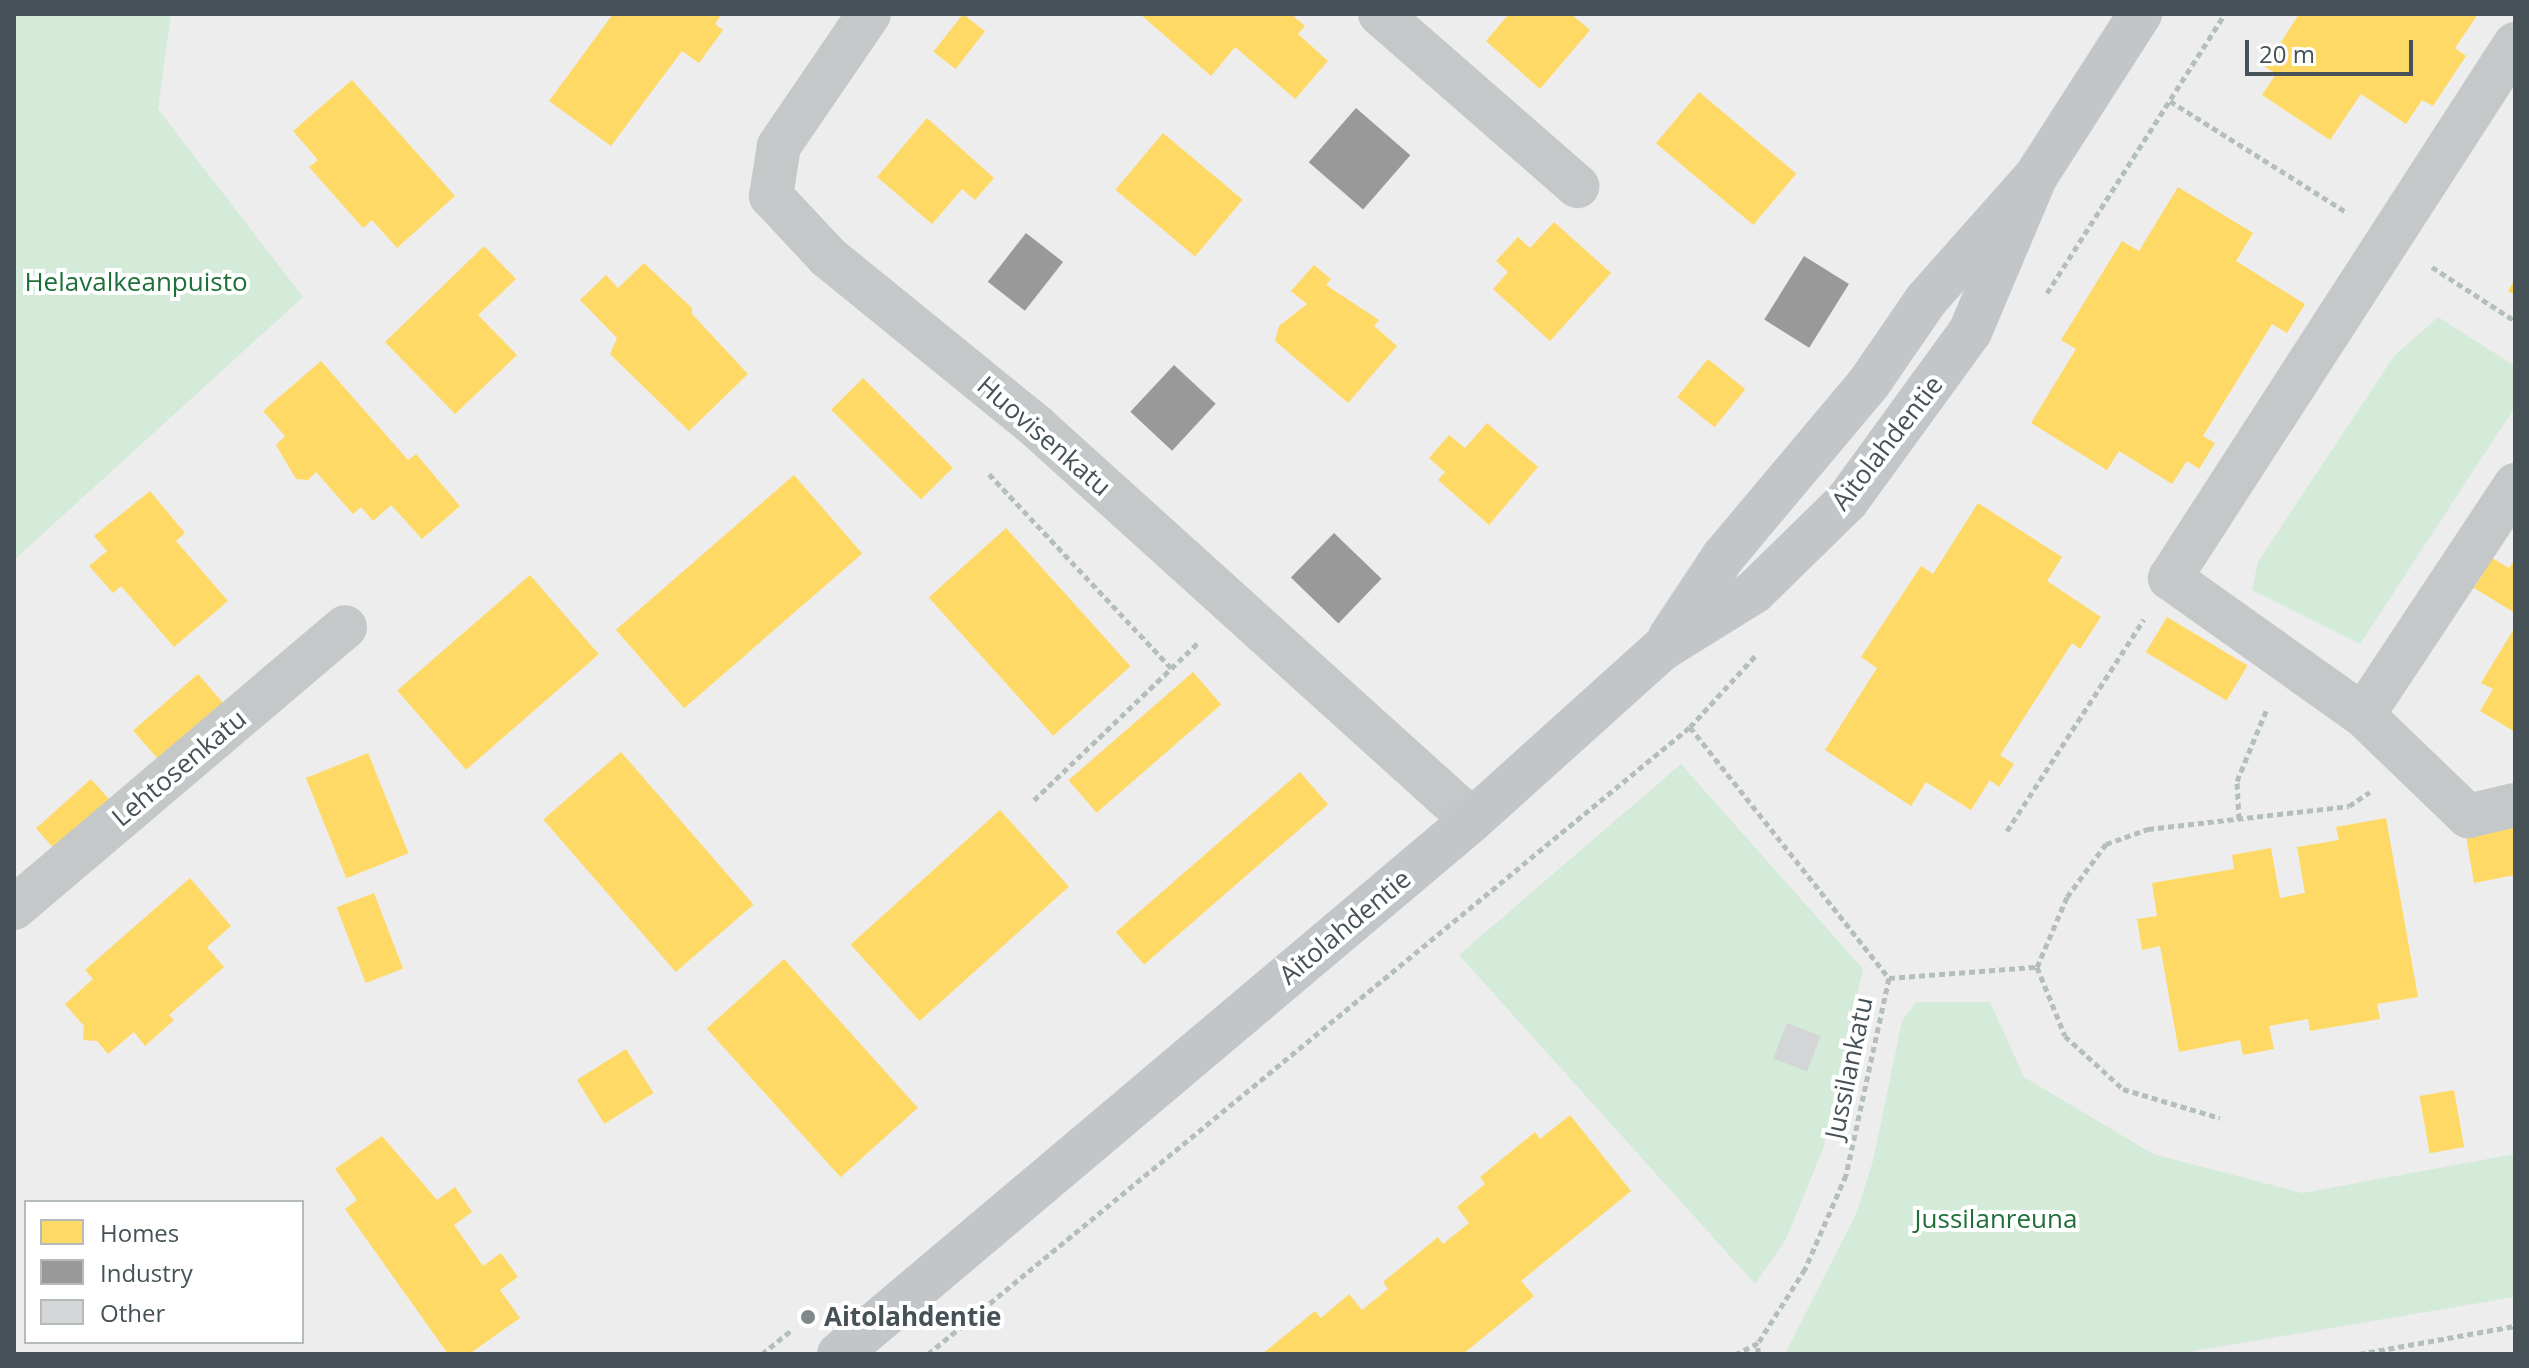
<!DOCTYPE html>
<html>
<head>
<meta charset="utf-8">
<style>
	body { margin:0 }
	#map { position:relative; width:2529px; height:1368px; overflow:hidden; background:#ededed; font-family:"Open Sans",sans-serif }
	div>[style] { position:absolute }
	.green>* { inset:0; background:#d3ebd8 }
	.homes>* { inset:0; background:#ffd966; transform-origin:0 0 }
	.industry>* { inset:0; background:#999; transform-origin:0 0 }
	.building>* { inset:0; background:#d3d5d6; transform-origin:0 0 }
	.path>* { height:5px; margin-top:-2.5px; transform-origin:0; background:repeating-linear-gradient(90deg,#b5bfba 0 6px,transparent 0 10px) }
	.minor>* { height:44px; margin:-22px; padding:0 22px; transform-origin:22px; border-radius:22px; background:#c4c8c8 }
	.major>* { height:44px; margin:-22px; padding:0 22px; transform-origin:22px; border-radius:22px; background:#c2c6c8 }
	.dots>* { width:22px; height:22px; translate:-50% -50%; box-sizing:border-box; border:4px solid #fff; border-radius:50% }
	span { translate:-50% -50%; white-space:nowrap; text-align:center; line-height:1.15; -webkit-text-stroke:8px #fff; paint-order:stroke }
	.park-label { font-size:26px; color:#1f7038 }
	.street-label { font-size:26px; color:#465257 }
	.poi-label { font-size:26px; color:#465257; font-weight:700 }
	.left { translate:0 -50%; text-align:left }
	.frame { position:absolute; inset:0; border:16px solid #465257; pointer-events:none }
	.legend { position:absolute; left:24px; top:1200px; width:280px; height:144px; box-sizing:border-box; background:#fff; border:2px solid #b5babc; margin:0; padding:10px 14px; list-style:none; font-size:24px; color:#465257 }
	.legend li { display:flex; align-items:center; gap:16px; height:40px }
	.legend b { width:40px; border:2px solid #b5babc }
	.scale { position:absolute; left:2245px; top:40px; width:168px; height:36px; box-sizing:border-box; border:4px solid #465257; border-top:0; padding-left:10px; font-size:24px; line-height:28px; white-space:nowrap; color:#465257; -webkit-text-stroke:6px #fff; paint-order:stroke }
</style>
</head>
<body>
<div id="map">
	<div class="green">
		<i style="clip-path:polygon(14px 14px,171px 14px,158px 109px,303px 297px,14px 560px)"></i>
		<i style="clip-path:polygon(2438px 317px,2515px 366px,2515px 407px,2360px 644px,2252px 590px,2258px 562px,2394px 356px)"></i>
		<i style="clip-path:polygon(1681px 764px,1863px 969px,1823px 1149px,1785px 1241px,1755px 1284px,1459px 955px)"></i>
		<i style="clip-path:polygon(1916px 1002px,1990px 1002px,2024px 1077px,2153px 1154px,2302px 1193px,2515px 1154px,2515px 1297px,2175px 1354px,1785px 1354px,1856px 1214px,1873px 1161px,1902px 1021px)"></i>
	</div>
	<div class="homes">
		<i style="clip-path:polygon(613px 14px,722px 14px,715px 24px,723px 30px,699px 63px,682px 51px,611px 146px,549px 101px)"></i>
		<i style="left:963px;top:14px;width:28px;height:48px;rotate:38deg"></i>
		<i style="clip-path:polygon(1140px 14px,1291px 14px,1305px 26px,1298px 34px,1328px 61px,1295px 99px,1235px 47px,1211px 76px)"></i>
		<i style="clip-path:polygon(1509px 14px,1571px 14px,1590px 30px,1540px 89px,1486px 41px)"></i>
		<i style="clip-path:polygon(2299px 14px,2478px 14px,2455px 48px,2466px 56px,2433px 106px,2422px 100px,2406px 124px,2361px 94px,2330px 140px,2262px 95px,2276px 74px,2265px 67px)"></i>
		<i style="clip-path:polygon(352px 80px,455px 196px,397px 248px,372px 220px,363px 228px,309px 167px,318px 160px,293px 131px)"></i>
		<i style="left:1699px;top:92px;width:127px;height:67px;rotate:40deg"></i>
		<i style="clip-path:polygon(927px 118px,994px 178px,975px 200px,962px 189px,932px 224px,877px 177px)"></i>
		<i style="left:1163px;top:133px;width:104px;height:74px;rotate:40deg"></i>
		<i style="clip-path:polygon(2178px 187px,2253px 233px,2236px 261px,2305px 304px,2287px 333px,2272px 324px,2203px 436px,2215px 443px,2199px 469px,2187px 461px,2172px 484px,2119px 451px,2107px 470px,2031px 423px,2076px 349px,2061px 340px,2122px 241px,2139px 251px)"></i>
		<i style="clip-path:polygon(1554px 222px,1611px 273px,1550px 341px,1493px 289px,1508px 272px,1496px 261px,1518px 237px,1530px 248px)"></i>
		<i style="clip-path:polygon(484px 246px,516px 279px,478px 315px,517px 355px,455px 414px,385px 342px)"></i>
		<i style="clip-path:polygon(644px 263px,692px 308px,692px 314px,748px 374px,689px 431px,610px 354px,617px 338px,580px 300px,606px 275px,618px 288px)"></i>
		<i style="clip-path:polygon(1314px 265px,1331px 279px,1326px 285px,1379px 320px,1374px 326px,1397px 346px,1348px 403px,1275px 341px,1279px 326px,1307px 304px,1291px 291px)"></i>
		<i style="clip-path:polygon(2515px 279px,2515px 295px,2508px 291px)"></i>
		<i style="left:1708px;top:359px;width:48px;height:49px;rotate:39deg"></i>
		<i style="clip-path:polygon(321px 361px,408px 460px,416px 454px,460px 506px,422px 539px,391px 505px,373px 521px,361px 507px,353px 514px,316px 472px,308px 480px,296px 479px,276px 445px,285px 436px,263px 411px)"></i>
		<i style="left:863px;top:378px;width:127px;height:45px;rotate:45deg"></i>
		<i style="clip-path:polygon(1487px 423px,1538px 467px,1489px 525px,1438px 480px,1445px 472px,1429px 458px,1449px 435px,1465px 448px)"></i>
		<i style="left:794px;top:475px;width:104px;height:236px;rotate:49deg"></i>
		<i style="clip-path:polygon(150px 491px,185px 533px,176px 541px,228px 601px,174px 647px,121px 586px,113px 593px,89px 566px,107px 551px,94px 536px)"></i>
		<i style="clip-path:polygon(1978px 503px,2062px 557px,2047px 581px,2101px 617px,2080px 649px,2072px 643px,2000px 755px,2014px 764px,1999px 787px,1990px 780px,1971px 810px,1926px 782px,1911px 806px,1825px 750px,1877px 668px,1861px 657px,1921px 566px,1933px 574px)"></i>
		<i style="left:1006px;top:528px;width:186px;height:104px;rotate:48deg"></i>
		<i style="clip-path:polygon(2492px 558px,2509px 568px,2515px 559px,2515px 613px,2474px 588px)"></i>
		<i style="left:530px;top:575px;width:105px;height:176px;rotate:49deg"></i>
		<i style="left:2167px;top:617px;width:94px;height:41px;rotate:31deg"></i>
		<i style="clip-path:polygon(2515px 627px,2515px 732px,2480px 711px,2493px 689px,2481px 683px)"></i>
		<i style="left:1193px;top:672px;width:43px;height:165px;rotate:49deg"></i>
		<i style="left:198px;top:674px;width:43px;height:86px;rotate:49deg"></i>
		<i style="left:621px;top:752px;width:202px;height:103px;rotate:49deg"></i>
		<i style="left:368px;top:753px;width:108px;height:67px;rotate:68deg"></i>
		<i style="left:1300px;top:772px;width:43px;height:244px;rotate:49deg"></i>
		<i style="left:91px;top:779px;width:36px;height:74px;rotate:48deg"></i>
		<i style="left:1000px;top:810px;width:103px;height:201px;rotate:48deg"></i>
		<i style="clip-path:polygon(2386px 818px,2418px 997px,2377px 1004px,2380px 1019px,2310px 1031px,2308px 1019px,2269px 1026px,2274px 1049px,2243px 1055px,2240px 1040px,2179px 1052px,2160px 946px,2142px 950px,2137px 919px,2157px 916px,2152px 883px,2234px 869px,2232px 855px,2271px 848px,2280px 898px,2305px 893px,2297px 847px,2339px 840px,2336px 827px)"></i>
		<i style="clip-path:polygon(2515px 820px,2515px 875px,2474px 883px,2465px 830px)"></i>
		<i style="clip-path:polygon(190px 878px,231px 926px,207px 947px,224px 967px,169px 1015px,174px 1020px,145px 1046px,134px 1032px,108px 1054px,97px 1041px,83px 1040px,84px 1026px,65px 1004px,93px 979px,85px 970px)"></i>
		<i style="left:374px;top:893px;width:81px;height:40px;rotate:69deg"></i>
		<i style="left:784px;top:959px;width:200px;height:104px;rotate:48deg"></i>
		<i style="left:626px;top:1049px;width:52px;height:58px;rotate:58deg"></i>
		<i style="left:2454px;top:1090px;width:58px;height:35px;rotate:80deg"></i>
		<i style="clip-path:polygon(1570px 1115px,1631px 1191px,1521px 1281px,1534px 1296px,1463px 1354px,1262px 1354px,1315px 1311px,1321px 1318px,1349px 1294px,1362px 1310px,1388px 1289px,1383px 1282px,1438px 1237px,1443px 1244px,1469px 1223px,1457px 1207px,1485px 1184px,1480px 1177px,1535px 1132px,1540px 1139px)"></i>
		<i style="clip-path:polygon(382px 1136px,437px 1200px,455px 1187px,472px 1212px,454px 1225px,483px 1266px,501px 1253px,518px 1277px,500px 1290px,520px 1318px,469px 1354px,448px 1354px,345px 1209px,357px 1200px,335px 1169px)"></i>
	</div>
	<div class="industry">
		<i style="left:1356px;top:108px;width:72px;height:72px;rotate:41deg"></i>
		<i style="left:1026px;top:233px;width:47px;height:62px;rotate:38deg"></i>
		<i style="left:1804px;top:256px;width:53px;height:75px;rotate:32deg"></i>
		<i style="left:1174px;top:365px;width:57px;height:64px;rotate:43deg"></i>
		<i style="left:1334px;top:533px;width:66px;height:62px;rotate:44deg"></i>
	</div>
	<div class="building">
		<i style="left:1787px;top:1023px;width:36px;height:38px;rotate:21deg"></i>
	</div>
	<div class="path">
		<i style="left:2170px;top:101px;width:208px;rotate:32.2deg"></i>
		<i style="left:2432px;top:267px;width:99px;rotate:33deg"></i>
		<i style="left:2047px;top:293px;width:331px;rotate:-57.5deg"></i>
		<i style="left:989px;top:474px;width:266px;rotate:46.8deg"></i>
		<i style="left:1690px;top:727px;width:320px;rotate:51.6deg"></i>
		<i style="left:1889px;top:978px;width:202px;rotate:102.3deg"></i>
		<i style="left:1846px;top:1175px;width:103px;rotate:113.6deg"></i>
		<i style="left:1805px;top:1269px;width:88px;rotate:122.4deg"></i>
		<i style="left:1758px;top:1343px;width:25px;rotate:153deg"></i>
		<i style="left:1034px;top:800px;width:227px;rotate:-43.8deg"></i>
		<i style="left:2239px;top:819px;width:38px;rotate:-93deg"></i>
		<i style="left:2237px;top:781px;width:76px;rotate:-67.5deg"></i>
		<i style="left:2007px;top:831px;width:252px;rotate:-57.1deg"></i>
		<i style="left:2037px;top:967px;width:76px;rotate:-66.8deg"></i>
		<i style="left:2067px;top:897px;width:66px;rotate:-53.7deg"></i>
		<i style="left:2106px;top:844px;width:45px;rotate:-19.7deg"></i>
		<i style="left:2148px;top:829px;width:202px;rotate:-6.5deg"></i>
		<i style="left:2349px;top:806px;width:25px;rotate:-34deg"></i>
		<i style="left:1889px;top:978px;width:148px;rotate:-4.3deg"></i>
		<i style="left:2037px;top:967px;width:74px;rotate:67.9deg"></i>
		<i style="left:2065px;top:1036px;width:79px;rotate:42.4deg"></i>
		<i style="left:2123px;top:1089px;width:101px;rotate:16.6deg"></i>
		<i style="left:762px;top:1354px;width:38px;rotate:-39deg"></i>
		<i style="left:928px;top:1354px;width:987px;rotate:-39.45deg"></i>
		<i style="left:1690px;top:727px;width:98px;rotate:-47.5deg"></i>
		<i style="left:1758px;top:1354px;width:11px;rotate:-90deg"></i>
		<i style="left:2359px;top:1354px;width:158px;rotate:-10.2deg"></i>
	</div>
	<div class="minor">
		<i style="left:869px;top:14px;width:160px;rotate:124.3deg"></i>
		<i style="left:779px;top:146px;width:51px;rotate:99.1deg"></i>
		<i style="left:771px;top:196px;width:83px;rotate:46.9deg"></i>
		<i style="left:828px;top:257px;width:269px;rotate:39.1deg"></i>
		<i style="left:1037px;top:427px;width:586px;rotate:42.1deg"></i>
		<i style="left:1380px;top:14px;width:262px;rotate:41.1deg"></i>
		<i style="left:2515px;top:44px;width:636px;rotate:122.87deg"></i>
		<i style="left:2170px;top:578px;width:237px;rotate:35.4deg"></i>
		<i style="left:2363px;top:715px;width:146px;rotate:43.9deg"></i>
		<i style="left:2468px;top:816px;width:48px;rotate:-13.2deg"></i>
		<i style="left:2363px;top:715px;width:276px;rotate:-56.5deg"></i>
		<i style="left:14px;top:908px;width:434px;rotate:-40.3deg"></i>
	</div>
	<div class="major">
		<i style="left:1670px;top:637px;width:96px;rotate:-56.5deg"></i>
		<i style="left:1723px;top:557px;width:227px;rotate:-50deg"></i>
		<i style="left:1869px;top:383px;width:101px;rotate:-55.5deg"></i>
		<i style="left:1926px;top:300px;width:166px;rotate:-48.4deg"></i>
		<i style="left:2036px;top:176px;width:193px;rotate:-57.3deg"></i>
		<i style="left:839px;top:1354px;width:828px;rotate:-40.15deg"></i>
		<i style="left:1472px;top:820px;width:256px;rotate:-42deg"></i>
		<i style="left:1662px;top:649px;width:108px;rotate:-31.8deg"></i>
		<i style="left:1754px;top:592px;width:130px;rotate:-44.4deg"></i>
		<i style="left:1847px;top:501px;width:209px;rotate:-54deg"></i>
		<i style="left:1970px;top:332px;width:169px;rotate:-67.1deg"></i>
	</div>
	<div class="dots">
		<i style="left:808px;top:1317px;background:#80888c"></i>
	</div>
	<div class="park-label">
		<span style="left:136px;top:282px">Helavalkeanpuisto</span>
		<span style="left:1996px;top:1219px">Jussilanreuna</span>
	</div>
	<div class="street-label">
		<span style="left:1044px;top:436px;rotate:41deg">Huovisenkatu</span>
		<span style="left:1887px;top:443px;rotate:-52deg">Aitolahdentie</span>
		<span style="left:179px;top:768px;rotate:-40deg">Lehtosenkatu</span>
		<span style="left:1345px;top:927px;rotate:-40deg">Aitolahdentie</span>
		<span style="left:1849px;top:1068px;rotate:-78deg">Jussilankatu</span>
	</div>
	<div class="poi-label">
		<span class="left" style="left:824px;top:1317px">Aitolahdentie</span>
	</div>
	<div class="frame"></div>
	<ul class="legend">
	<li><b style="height:22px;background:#ffd966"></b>Homes</li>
	<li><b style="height:22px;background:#999"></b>Industry</li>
	<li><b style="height:22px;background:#d3d5d6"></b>Other</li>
	</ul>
	<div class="scale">20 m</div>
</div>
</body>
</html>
